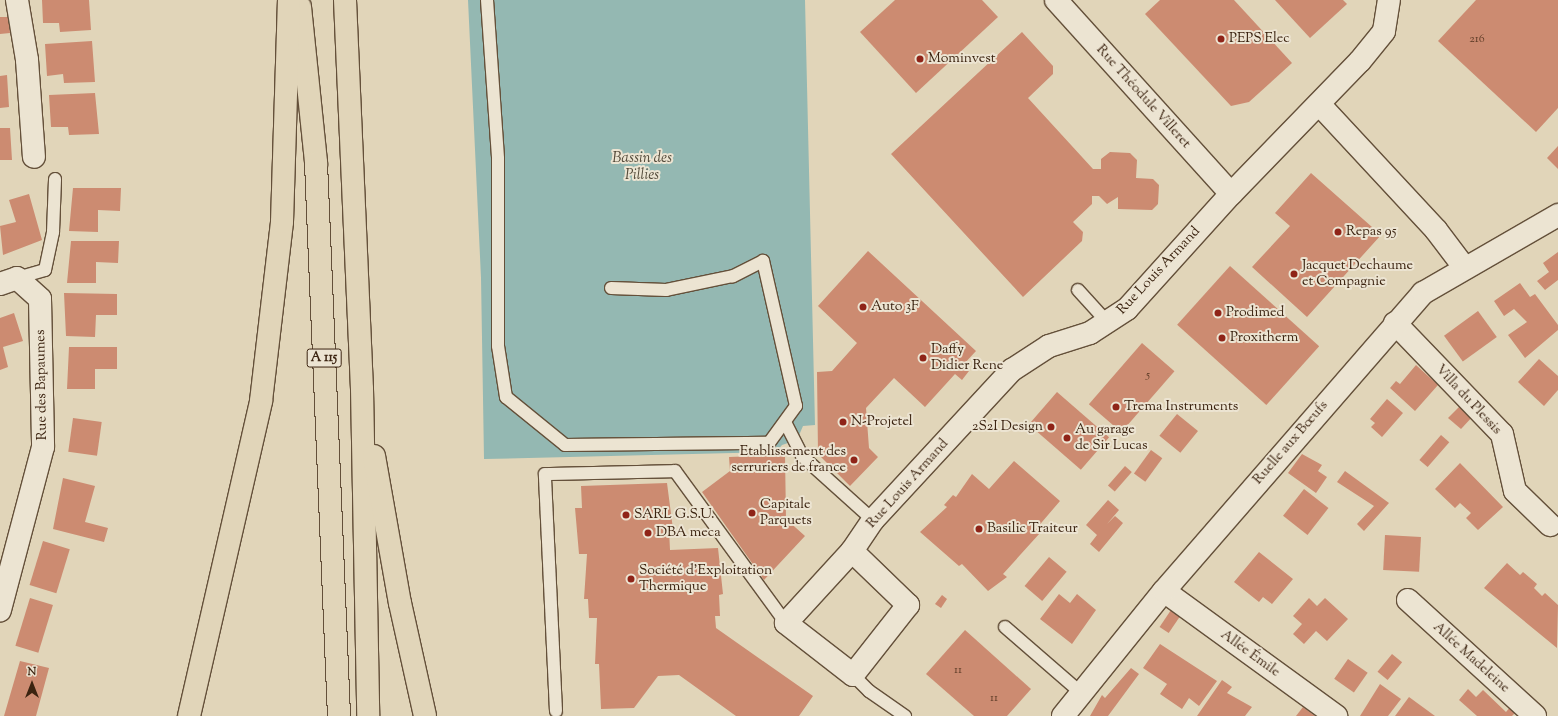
<!DOCTYPE html>
<html>
<head>
<meta charset="utf-8">
<style>
	body { margin:0 }
	#map { position:relative; width:1558px; height:716px; overflow:hidden; background:#e1d5b9; font-family:"Sorts Mill Goudy",serif }
	div>[style] { position:absolute }
	.water>* { inset:0; background:#94b8b2 }
	.building>* { inset:0; background:#cc8b71; transform-origin:0 0 }
	.roads { filter:drop-shadow(1px 0 #64503a) drop-shadow(-1px 0 #64503a) drop-shadow(0 1px #64503a) drop-shadow(0 -1px #64503a) }
	.lane>* { height:12px; margin:-6px; padding:0 6px; transform-origin:6px; border-radius:6px; background:#ece4d2 }
	.street>* { height:22px; margin:-11px; padding:0 11px; transform-origin:11px; border-radius:11px; background:#ece4d2 }
	.highway>* { height:22px; margin:-11px; padding:0 11px; transform-origin:11px; border-radius:11px; background:#e1d5b9 }
	.dots>* { width:11px; height:11px; translate:-50% -50%; box-sizing:border-box; border:2px solid #ece4d2; border-radius:50% }
	span { translate:-50% -50%; white-space:nowrap; text-align:center; line-height:1.15; -webkit-text-stroke:4px #ece4d2; paint-order:stroke }
	.number-label { font-size:12px; color:#5f3d28 }
	.number-label span { -webkit-text-stroke-width:0 }
	.shield-label span { padding:1px 3px; background:#ece4d2; border:1px solid; border-radius:3px; -webkit-text-stroke-width:0 }
	.shield-label { font-size:13px; color:#3b2310; font-weight:700 }
	.poi-label { font-size:14px; color:#3b2310 }
	.left { translate:0 -50%; text-align:left }
	.right { translate:-100% -50%; text-align:right }
	.street-label { font-size:14px; color:#3b2310 }
	.water-label { font-size:15px; color:#514838; font-style:italic }
	.north { position:absolute; left:12px; top:664px; width:40px; height:40px; -webkit-text-stroke:3px #ece4d2; paint-order:stroke; rotate:0deg; font-size:11px; font-weight:700; line-height:16px; text-align:center; color:#3b2310 }
	.north::after { content:''; display:block; margin:auto; width:14px; height:18px; background:#3b2310; clip-path:polygon(50% 0,100% 100%,50% 72%,0 100%) }
</style>
</head>
<body>
<div id="map">
	<div class="water">
		<i style="clip-path:polygon(468px 0,805px 0,815px 425px,803px 426px,797px 440px,782px 445px,776px 452px,484px 459px,481px 278px)"></i>
	</div>
	<div class="building">
		<i style="clip-path:polygon(42px 0,89px 0,91px 30px,60px 32px,59px 23px,43px 23px)"></i>
		<i style="clip-path:polygon(895px 0,982px 0,998px 17px,916px 93px,860px 32px)"></i>
		<i style="clip-path:polygon(1160px 0,1234px 0,1292px 63px,1249px 102px,1231px 106px,1145px 14px)"></i>
		<i style="clip-path:polygon(1275px 0,1343px 0,1347px 4px,1310px 38px)"></i>
		<i style="clip-path:polygon(1476px 0,1558px 0,1558px 108px,1536px 132px,1438px 41px)"></i>
		<i style="clip-path:polygon(0 17px,9px 17px,10px 33px,0 34px)"></i>
		<i style="clip-path:polygon(1022px 32px,1053px 66px,1053px 74px,1028px 98px,1093px 169px,1101px 169px,1101px 159px,1110px 152px,1130px 153px,1137px 160px,1136px 178px,1153px 179px,1159px 185px,1158px 204px,1152px 210px,1118px 209px,1118px 197px,1107px 204px,1099px 196px,1092px 196px,1092px 204px,1073px 222px,1083px 232px,1082px 241px,1023px 297px,891px 154px)"></i>
		<i style="clip-path:polygon(92px 41px,95px 82px,64px 83px,63px 74px,47px 76px,45px 44px)"></i>
		<i style="clip-path:polygon(7px 75px,9px 107px,0 108px,0 76px)"></i>
		<i style="clip-path:polygon(95px 93px,99px 134px,69px 135px,68px 127px,51px 127px,49px 95px)"></i>
		<i style="clip-path:polygon(0 128px,10px 128px,12px 160px,0 160px)"></i>
		<i style="clip-path:polygon(1558px 146px,1558px 169px,1547px 158px)"></i>
		<i style="clip-path:polygon(1311px 173px,1381px 235px,1307px 317px,1252px 267px,1290px 226px,1275px 213px)"></i>
		<i style="clip-path:polygon(73px 188px,121px 188px,120px 211px,98px 210px,98px 232px,69px 231px)"></i>
		<i style="clip-path:polygon(29px 194px,42px 240px,3px 255px,0 226px,16px 222px,9px 200px)"></i>
		<i style="clip-path:polygon(71px 241px,119px 241px,118px 263px,96px 262px,96px 283px,67px 283px)"></i>
		<i style="clip-path:polygon(868px 251px,976px 351px,963px 365px,969px 371px,962px 380px,955px 374px,925px 407px,894px 378px,866px 408px,869px 448px,878px 457px,850px 486px,818px 454px,817px 372px,832px 371px,857px 343px,818px 306px)"></i>
		<i style="clip-path:polygon(1558px 252px,1558px 280px,1545px 290px,1537px 281px,1549px 272px,1543px 263px)"></i>
		<i style="left:1230px;top:266px;width:120px;height:79px;rotate:42deg"></i>
		<i style="clip-path:polygon(1520px 283px,1530px 297px,1535px 294px,1558px 325px,1558px 330px,1525px 358px,1508px 335px,1527px 322px,1514px 309px,1504px 316px,1494px 301px)"></i>
		<i style="clip-path:polygon(64px 293px,117px 294px,117px 315px,96px 315px,95px 337px,66px 336px)"></i>
		<i style="left:1478px;top:311px;width:32px;height:42px;rotate:54deg"></i>
		<i style="clip-path:polygon(14px 313px,23px 341px,3px 347px,8px 367px,0 370px,0 318px)"></i>
		<i style="left:1142px;top:343px;width:43px;height:81px;rotate:41deg"></i>
		<i style="clip-path:polygon(69px 347px,117px 347px,117px 369px,95px 369px,95px 389px,67px 389px)"></i>
		<i style="clip-path:polygon(1539px 359px,1558px 376px,1558px 390px,1544px 406px,1518px 382px)"></i>
		<i style="clip-path:polygon(1416px 365px,1438px 385px,1415px 411px,1390px 388px,1396px 381px,1400px 384px)"></i>
		<i style="left:1057px;top:392px;width:69px;height:43px;rotate:41deg"></i>
		<i style="clip-path:polygon(1387px 399px,1403px 413px,1382px 437px,1371px 427px,1375px 423px,1370px 419px)"></i>
		<i style="clip-path:polygon(1461px 405px,1474px 415px,1461px 429px,1448px 418px)"></i>
		<i style="left:1177px;top:414px;width:27px;height:28px;rotate:39deg"></i>
		<i style="left:73px;top:418px;width:29px;height:34px;rotate:8deg"></i>
		<i style="left:1441px;top:435px;width:11px;height:33px;rotate:41deg"></i>
		<i style="left:1151px;top:450px;width:14px;height:29px;rotate:36deg"></i>
		<i style="clip-path:polygon(1302px 454px,1322px 465px,1318px 471px,1327px 477px,1316px 493px,1288px 473px)"></i>
		<i style="clip-path:polygon(785px 455px,786px 519px,805px 536px,764px 580px,702px 492px,730px 471px,729px 457px)"></i>
		<i style="clip-path:polygon(1014px 461px,1060px 501px,1036px 529px,1040px 533px,1003px 574px,1007px 577px,988px 591px,962px 564px,959px 566px,920px 532px,947px 507px,944px 505px,953px 495px,956px 497px,972px 474px,989px 489px)"></i>
		<i style="clip-path:polygon(1460px 463px,1503px 507px,1478px 530px,1466px 518px,1471px 513px,1460px 503px,1455px 508px,1435px 489px)"></i>
		<i style="left:1125px;top:466px;width:9px;height:26px;rotate:41deg"></i>
		<i style="clip-path:polygon(1345px 471px,1389px 503px,1364px 531px,1357px 524px,1374px 506px,1337px 482px)"></i>
		<i style="clip-path:polygon(63px 478px,95px 486px,85px 522px,108px 528px,104px 542px,53px 529px)"></i>
		<i style="clip-path:polygon(667px 483px,673px 529px,669px 529px,670px 550px,718px 548px,723px 594px,719px 595px,720px 616px,715px 616px,716px 628px,813px 696px,799px 716px,736px 716px,679px 675px,658px 676px,634px 708px,601px 709px,599px 664px,595px 664px,597px 618px,589px 618px,588px 599px,584px 599px,587px 554px,579px 554px,575px 508px,582px 508px,581px 486px)"></i>
		<i style="left:1304px;top:489px;width:31px;height:34px;rotate:38deg"></i>
		<i style="clip-path:polygon(1108px 500px,1119px 510px,1107px 524px,1115px 516px,1123px 523px,1099px 552px,1090px 544px,1097px 535px,1086px 525px)"></i>
		<i style="left:1385px;top:535px;width:36px;height:35px;rotate:3deg"></i>
		<i style="left:43px;top:541px;width:28px;height:46px;rotate:17deg"></i>
		<i style="clip-path:polygon(1259px 552px,1293px 579px,1272px 604px,1263px 597px,1259px 602px,1234px 582px)"></i>
		<i style="left:1049px;top:557px;width:23px;height:38px;rotate:40deg"></i>
		<i style="clip-path:polygon(1507px 563px,1520px 575px,1523px 572px,1537px 584px,1534px 588px,1542px 596px,1545px 593px,1558px 605px,1557px 648px,1484px 588px)"></i>
		<i style="clip-path:polygon(1059px 594px,1070px 603px,1077px 594px,1096px 610px,1072px 644px,1040px 619px)"></i>
		<i style="clip-path:polygon(942px 595px,947px 599px,941px 608px,935px 604px)"></i>
		<i style="left:30px;top:598px;width:24px;height:50px;rotate:17deg"></i>
		<i style="clip-path:polygon(1309px 598px,1317px 606px,1325px 598px,1348px 619px,1327px 641px,1316px 631px,1304px 644px,1293px 634px,1302px 624px,1293px 616px)"></i>
		<i style="left:1173px;top:607px;width:11px;height:24px;rotate:34deg"></i>
		<i style="clip-path:polygon(965px 630px,1031px 689px,1007px 716px,974px 716px,926px 674px)"></i>
		<i style="clip-path:polygon(1160px 644px,1217px 681px,1199px 706px,1189px 698px,1182px 709px,1160px 694px,1167px 684px,1143px 668px)"></i>
		<i style="left:1392px;top:654px;width:13px;height:23px;rotate:39deg"></i>
		<i style="left:1348px;top:659px;width:24px;height:24px;rotate:35deg"></i>
		<i style="clip-path:polygon(20px 661px,49px 668px,36px 716px,4px 716px)"></i>
		<i style="clip-path:polygon(1131px 668px,1139px 674px,1108px 716px,1090px 716px,1102px 695px,1105px 698px)"></i>
		<i style="clip-path:polygon(1222px 680px,1232px 687px,1227px 693px,1252px 707px,1245px 716px,1197px 716px)"></i>
		<i style="clip-path:polygon(1380px 684px,1401px 699px,1388px 716px,1360px 716px)"></i>
		<i style="clip-path:polygon(1468px 689px,1476px 697px,1483px 690px,1506px 712px,1511px 706px,1516px 712px,1512px 716px,1477px 716px,1459px 700px)"></i>
		<i style="clip-path:polygon(1409px 697px,1435px 716px,1395px 716px)"></i>
		<i style="clip-path:polygon(1303px 707px,1315px 716px,1296px 716px)"></i>
	</div>
	<div class="roads">
		<div class="lane">
			<i style="left:487px;top:0;width:159px;rotate:86deg"></i>
			<i style="left:498px;top:159px;width:187px;rotate:90deg"></i>
			<i style="left:498px;top:346px;width:52px;rotate:81.1deg"></i>
			<i style="left:506px;top:397px;width:76px;rotate:39.1deg"></i>
			<i style="left:565px;top:445px;width:204px;rotate:-0.6deg"></i>
			<i style="left:769px;top:443px;width:46px;rotate:-53.9deg"></i>
			<i style="left:796px;top:406px;width:149px;rotate:-102.8deg"></i>
			<i style="left:763px;top:261px;width:34px;rotate:153deg"></i>
			<i style="left:733px;top:276px;width:68px;rotate:168.2deg"></i>
			<i style="left:666px;top:290px;width:55px;rotate:-177.9deg"></i>
			<i style="left:17px;top:278px;width:29px;rotate:-16deg"></i>
			<i style="left:45px;top:270px;width:39px;rotate:-78deg"></i>
			<i style="left:53px;top:232px;width:53px;rotate:-87.8deg"></i>
			<i style="left:1078px;top:290px;width:45px;rotate:47.7deg"></i>
			<i style="left:785px;top:422px;width:38px;rotate:63deg"></i>
			<i style="left:802px;top:456px;width:96px;rotate:42deg"></i>
			<i style="left:1005px;top:627px;width:99px;rotate:40.9deg"></i>
			<i style="left:853px;top:675px;width:23px;rotate:45deg"></i>
			<i style="left:869px;top:691px;width:44px;rotate:34.8deg"></i>
			<i style="left:556px;top:711px;width:237px;rotate:-92.7deg"></i>
			<i style="left:545px;top:474px;width:130px;rotate:-1.3deg"></i>
			<i style="left:675px;top:471px;width:188px;rotate:53.9deg"></i>
		</div>
		<div class="street">
			<i style="left:17px;top:0;width:61px;rotate:80.5deg"></i>
			<i style="left:27px;top:60px;width:97px;rotate:85.9deg"></i>
			<i style="left:1056px;top:0;width:261px;rotate:47.9deg"></i>
			<i style="left:1319px;top:104px;width:172px;rotate:47.1deg"></i>
			<i style="left:1436px;top:230px;width:46px;rotate:52.9deg"></i>
			<i style="left:0;top:284px;width:18px;rotate:-19deg"></i>
			<i style="left:17px;top:278px;width:31px;rotate:42deg"></i>
			<i style="left:40px;top:299px;width:148px;rotate:88.8deg"></i>
			<i style="left:43px;top:447px;width:169px;rotate:104.8deg"></i>
			<i style="left:1395px;top:323px;width:154px;rotate:46.1deg"></i>
			<i style="left:1502px;top:434px;width:58px;rotate:77.2deg"></i>
			<i style="left:1515px;top:491px;width:49px;rotate:44.2deg"></i>
			<i style="left:852px;top:551px;width:78px;rotate:44deg"></i>
			<i style="left:908px;top:605px;width:89px;rotate:128.2deg"></i>
			<i style="left:853px;top:675px;width:85px;rotate:-142.2deg"></i>
			<i style="left:786px;top:623px;width:98px;rotate:-47.5deg"></i>
			<i style="left:852px;top:551px;width:37px;rotate:-56deg"></i>
			<i style="left:873px;top:520px;width:205px;rotate:-47.2deg"></i>
			<i style="left:1012px;top:370px;width:44px;rotate:-33deg"></i>
			<i style="left:1049px;top:346px;width:43px;rotate:-17.6deg"></i>
			<i style="left:1090px;top:333px;width:44px;rotate:-33deg"></i>
			<i style="left:1127px;top:309px;width:155px;rotate:-47.9deg"></i>
			<i style="left:1231px;top:194px;width:185px;rotate:-45.9deg"></i>
			<i style="left:1360px;top:61px;width:38px;rotate:-51deg"></i>
			<i style="left:1384px;top:31px;width:31px;rotate:-81deg"></i>
			<i style="left:1164px;top:591px;width:213px;rotate:36deg"></i>
			<i style="left:1408px;top:600px;width:172px;rotate:42.4deg"></i>
			<i style="left:1063px;top:716px;width:161px;rotate:-51.1deg"></i>
			<i style="left:1164px;top:591px;width:395px;rotate:-49deg"></i>
			<i style="left:1423px;top:293px;width:156px;rotate:-30deg"></i>
		</div>
		<div class="highway">
			<i style="left:345px;top:0;width:389px;rotate:87.5deg"></i>
			<i style="left:362px;top:389px;width:327px;rotate:88.9deg"></i>
			<i style="left:300px;top:7px;width:157px;rotate:84.1deg"></i>
			<i style="left:316px;top:163px;width:553px;rotate:87.62deg"></i>
			<i style="left:374px;top:456px;width:149px;rotate:80deg"></i>
			<i style="left:400px;top:603px;width:116px;rotate:77.5deg"></i>
			<i style="left:189px;top:716px;width:323px;rotate:-77.1deg"></i>
			<i style="left:261px;top:401px;width:180px;rotate:-83.3deg"></i>
			<i style="left:282px;top:222px;width:222px;rotate:-88.2deg"></i>
		</div>
	</div>
	<div class="dots">
		<i style="left:1221px;top:39px;background:#8f2418"></i>
		<i style="left:920px;top:59px;background:#8f2418"></i>
		<i style="left:1338px;top:232px;background:#8f2418"></i>
		<i style="left:1294px;top:274px;background:#8f2418"></i>
		<i style="left:863px;top:307px;background:#8f2418"></i>
		<i style="left:1218px;top:313px;background:#8f2418"></i>
		<i style="left:1222px;top:338px;background:#8f2418"></i>
		<i style="left:923px;top:358px;background:#8f2418"></i>
		<i style="left:1116px;top:407px;background:#8f2418"></i>
		<i style="left:843px;top:422px;background:#8f2418"></i>
		<i style="left:1051px;top:427px;background:#8f2418"></i>
		<i style="left:1067px;top:438px;background:#8f2418"></i>
		<i style="left:854px;top:460px;background:#8f2418"></i>
		<i style="left:752px;top:513px;background:#8f2418"></i>
		<i style="left:626px;top:515px;background:#8f2418"></i>
		<i style="left:979px;top:529px;background:#8f2418"></i>
		<i style="left:648px;top:533px;background:#8f2418"></i>
		<i style="left:631px;top:579px;background:#8f2418"></i>
	</div>
	<div class="number-label">
		<span style="left:1477px;top:40px">216</span>
		<span style="left:1148px;top:376px">5</span>
		<span style="left:958px;top:671px">11</span>
		<span style="left:994px;top:699px">11</span>
	</div>
	<div class="shield-label">
		<span style="left:324px;top:358px">A 115</span>
	</div>
	<div class="poi-label">
		<span class="left" style="left:1229px;top:39px">PEPS Elec</span>
		<span class="left" style="left:928px;top:59px">Mominvest</span>
		<span class="left" style="left:1346px;top:232px">Repas 95</span>
		<span class="left" style="left:1302px;top:274px">Jacquet Dechaume<br>et Compagnie</span>
		<span class="left" style="left:871px;top:307px">Auto 3F</span>
		<span class="left" style="left:1226px;top:313px">Prodimed</span>
		<span class="left" style="left:1230px;top:338px">Proxitherm</span>
		<span class="left" style="left:931px;top:358px">Daffy<br>Didier Rene</span>
		<span class="left" style="left:1124px;top:407px">Trema Instruments</span>
		<span class="left" style="left:851px;top:422px">N-Projetel</span>
		<span class="right" style="left:1043px;top:427px">2S2I Design</span>
		<span class="left" style="left:1075px;top:438px">Au garage<br>de Sir Lucas</span>
		<span class="right" style="left:846px;top:460px">Etablissement des<br>serruriers de france</span>
		<span class="left" style="left:760px;top:513px">Capitale<br>Parquets</span>
		<span class="left" style="left:634px;top:515px">SARL G.S.U.</span>
		<span class="left" style="left:987px;top:529px">Basilic Traiteur</span>
		<span class="left" style="left:656px;top:533px">DBA meca</span>
		<span class="left" style="left:639px;top:579px">Société d'Exploitation<br>Thermique</span>
	</div>
	<div class="street-label">
		<span style="left:1143px;top:97px;rotate:48deg">Rue Théodule Villeret</span>
		<span style="left:1159px;top:271px;rotate:-47deg">Rue Louis Armand</span>
		<span style="left:42px;top:385px;rotate:-91deg">Rue des Bapaumes</span>
		<span style="left:1468px;top:400px;rotate:47deg">Villa du Plessis</span>
		<span style="left:1291px;top:443px;rotate:-49deg">Ruelle aux Bœufs</span>
		<span style="left:908px;top:484px;rotate:-48deg">Rue Louis Armand</span>
		<span style="left:1250px;top:654px;rotate:36deg">Allée Émile</span>
		<span style="left:1471px;top:658px;rotate:42deg">Allée Madeleine</span>
	</div>
	<div class="water-label">
		<span style="left:642px;top:167px">Bassin des<br>Pillies</span>
	</div>
	<div class="north">N</div>
</div>
</body>
</html>
